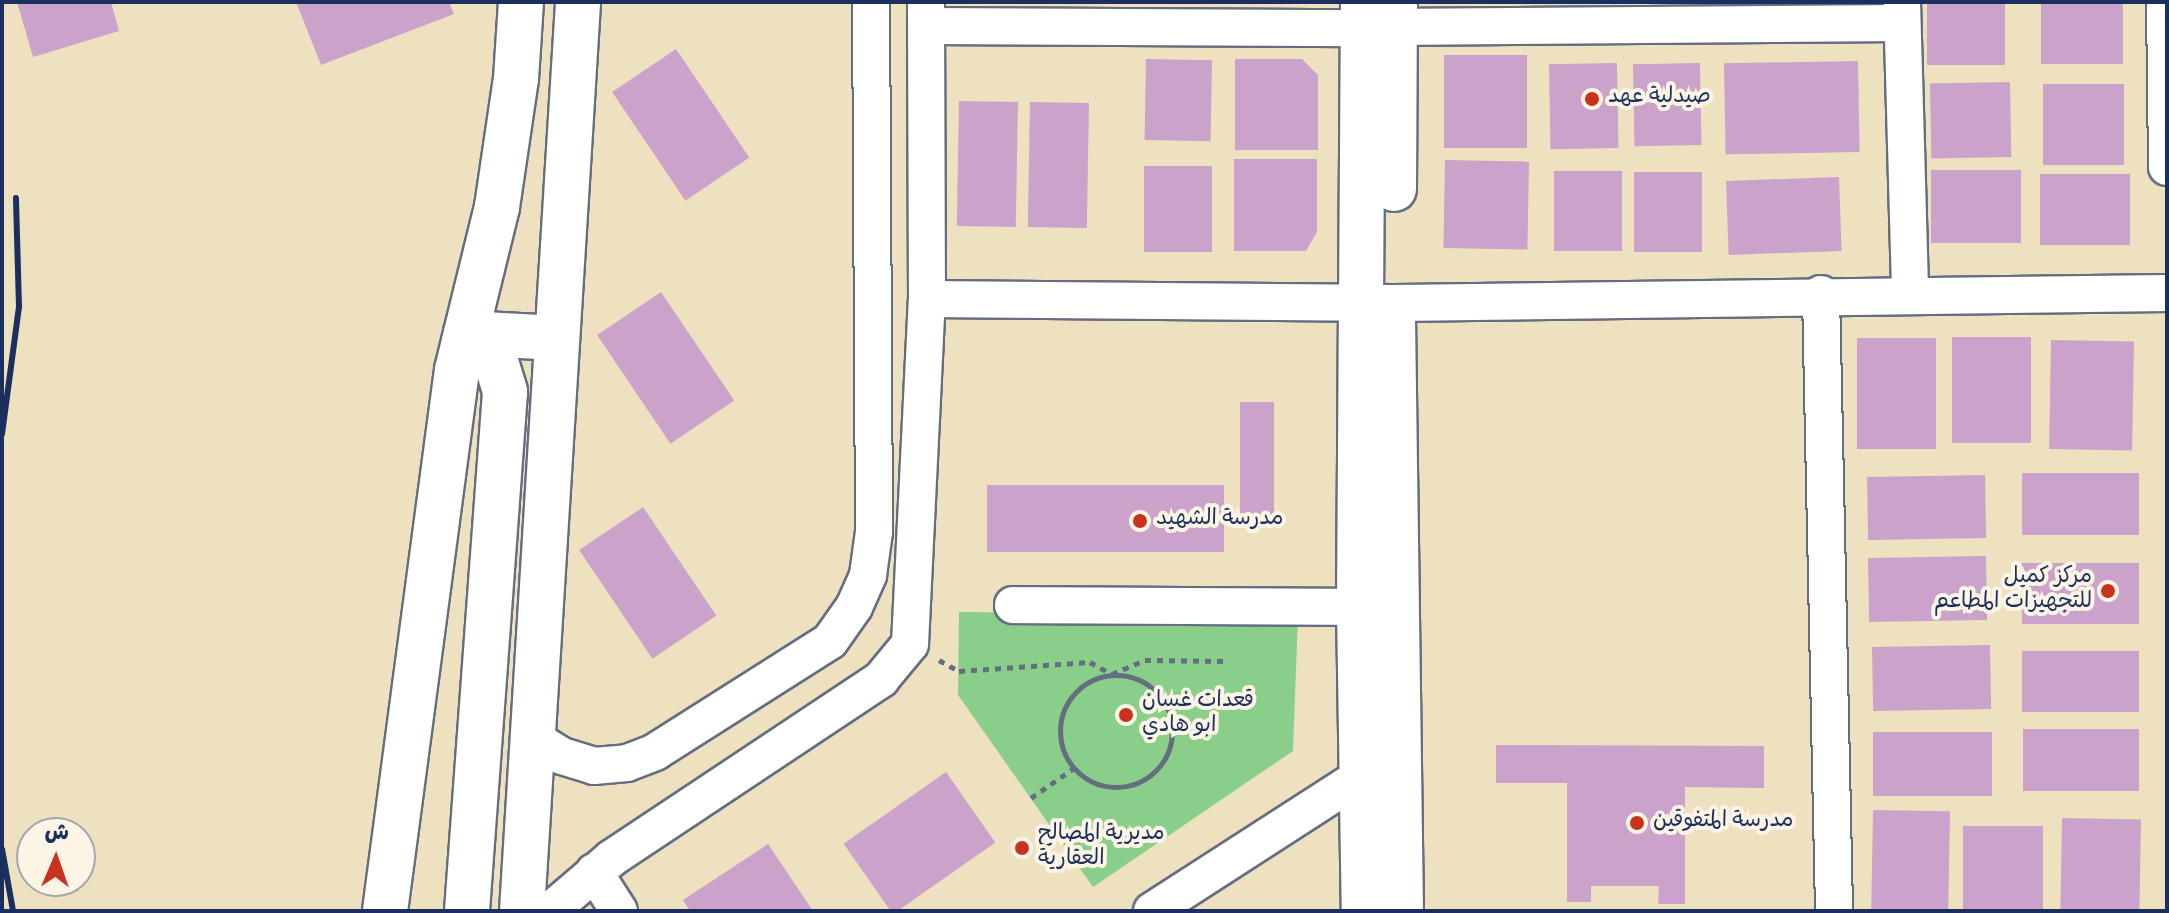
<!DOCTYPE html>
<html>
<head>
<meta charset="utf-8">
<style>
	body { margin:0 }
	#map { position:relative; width:2169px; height:913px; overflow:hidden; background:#eee1c0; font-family:"Gochi Hand","Playpen Sans Arabic",sans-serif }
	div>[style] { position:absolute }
	.green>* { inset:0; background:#89cf89 }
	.building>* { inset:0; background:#cba2c9; transform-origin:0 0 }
	.path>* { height:5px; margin-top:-2.5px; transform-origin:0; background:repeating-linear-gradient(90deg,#656d80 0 6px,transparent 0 12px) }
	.path>.ring { margin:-2.5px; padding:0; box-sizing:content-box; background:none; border:5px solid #656d80; border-radius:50% }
	.roads { filter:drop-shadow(2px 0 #656d80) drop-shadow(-2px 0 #656d80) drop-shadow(0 2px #656d80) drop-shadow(0 -2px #656d80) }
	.street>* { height:36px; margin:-18px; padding:0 18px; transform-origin:18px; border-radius:18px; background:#fff }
	.secondary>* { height:44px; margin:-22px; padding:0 22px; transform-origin:22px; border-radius:22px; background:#fff }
	.rail>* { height:6px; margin:-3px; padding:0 3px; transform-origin:3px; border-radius:3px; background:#1b2f5e }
	.dots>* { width:22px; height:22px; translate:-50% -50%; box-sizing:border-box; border:4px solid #fcf5e5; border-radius:50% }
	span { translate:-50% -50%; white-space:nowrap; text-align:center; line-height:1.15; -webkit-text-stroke:8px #fcf5e5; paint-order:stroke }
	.poi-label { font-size:22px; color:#1b2f5e }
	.left { translate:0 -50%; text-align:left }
	.right { translate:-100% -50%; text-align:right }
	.frame { position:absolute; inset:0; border:4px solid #1b2f5e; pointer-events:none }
	.north { position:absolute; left:16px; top:817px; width:80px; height:80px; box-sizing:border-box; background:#fcf5e5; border:2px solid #a2a6af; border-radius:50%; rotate:2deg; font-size:22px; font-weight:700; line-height:32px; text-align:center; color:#1b2f5e }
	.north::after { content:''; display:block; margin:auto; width:28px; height:36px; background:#c8321e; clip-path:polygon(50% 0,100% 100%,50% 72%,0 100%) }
</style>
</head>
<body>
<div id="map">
	<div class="green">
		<i style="clip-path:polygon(959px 612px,1298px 616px,1293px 751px,1093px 887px,958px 695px)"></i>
	</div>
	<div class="building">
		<i style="clip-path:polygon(17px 2px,111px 2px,119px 31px,33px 57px)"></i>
		<i style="clip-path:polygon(296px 2px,449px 2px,454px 14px,321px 65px)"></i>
		<i style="left:1927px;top:2px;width:78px;height:63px"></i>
		<i style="left:2041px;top:2px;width:82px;height:62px"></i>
		<i style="left:676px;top:49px;width:131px;height:77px;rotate:56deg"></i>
		<i style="left:1444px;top:55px;width:83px;height:93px"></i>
		<i style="left:1146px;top:59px;width:66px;height:81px;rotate:1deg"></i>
		<i style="clip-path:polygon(1235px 59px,1302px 59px,1318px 75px,1318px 150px,1235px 150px)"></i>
		<i style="left:1858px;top:61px;width:91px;height:134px;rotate:89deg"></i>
		<i style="left:1617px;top:63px;width:85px;height:68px;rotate:89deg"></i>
		<i style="left:1700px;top:63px;width:82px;height:67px;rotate:89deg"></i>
		<i style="left:2010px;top:82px;width:75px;height:80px;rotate:89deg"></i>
		<i style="left:2043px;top:84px;width:81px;height:81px"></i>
		<i style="left:959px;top:101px;width:59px;height:125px;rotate:1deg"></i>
		<i style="left:1030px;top:102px;width:59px;height:125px;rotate:1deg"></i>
		<i style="clip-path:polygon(1234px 159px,1317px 159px,1317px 232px,1306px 251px,1234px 251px)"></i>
		<i style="left:1445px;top:160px;width:84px;height:88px;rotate:1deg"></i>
		<i style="left:1144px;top:166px;width:68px;height:86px"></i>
		<i style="left:2021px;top:170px;width:73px;height:90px;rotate:90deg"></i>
		<i style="left:1622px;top:171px;width:80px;height:68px;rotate:90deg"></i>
		<i style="left:1634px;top:172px;width:68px;height:80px"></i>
		<i style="left:2040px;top:174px;width:90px;height:71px"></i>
		<i style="left:1839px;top:177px;width:74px;height:113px;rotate:88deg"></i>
		<i style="left:661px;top:292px;width:131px;height:77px;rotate:56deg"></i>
		<i style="left:2031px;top:337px;width:106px;height:79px;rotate:90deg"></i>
		<i style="left:1857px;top:338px;width:79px;height:111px"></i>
		<i style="left:2051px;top:340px;width:83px;height:109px;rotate:1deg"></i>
		<i style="left:1240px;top:402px;width:34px;height:116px"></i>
		<i style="left:2022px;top:473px;width:117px;height:62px"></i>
		<i style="left:1985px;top:475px;width:63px;height:118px;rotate:89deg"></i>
		<i style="left:987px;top:485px;width:237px;height:67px"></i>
		<i style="left:643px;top:507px;width:131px;height:77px;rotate:56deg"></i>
		<i style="left:1986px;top:556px;width:64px;height:118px;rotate:89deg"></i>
		<i style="left:2022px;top:563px;width:117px;height:61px"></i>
		<i style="left:1990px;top:645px;width:64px;height:118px;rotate:89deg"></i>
		<i style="left:2022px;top:651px;width:117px;height:61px"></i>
		<i style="left:2023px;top:729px;width:116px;height:62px"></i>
		<i style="left:1992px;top:732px;width:64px;height:119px;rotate:90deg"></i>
		<i style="clip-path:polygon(1496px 745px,1764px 746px,1764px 788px,1685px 787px,1685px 904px,1658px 904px,1659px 886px,1591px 886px,1591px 902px,1567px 902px,1567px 783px,1496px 783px)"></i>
		<i style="left:946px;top:772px;width:86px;height:125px;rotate:55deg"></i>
		<i style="left:1873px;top:810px;width:77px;height:101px;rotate:1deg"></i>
		<i style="left:2062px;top:818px;width:79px;height:93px;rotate:1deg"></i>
		<i style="left:1963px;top:826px;width:80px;height:85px"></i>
		<i style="clip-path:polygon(768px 844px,813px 911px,690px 911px,683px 900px)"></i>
	</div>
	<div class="path">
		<i style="left:939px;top:660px;width:23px;rotate:29deg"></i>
		<i style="left:959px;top:671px;width:131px;rotate:-3.9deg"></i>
		<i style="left:1090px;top:662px;width:25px;rotate:29deg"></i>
		<i style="left:1112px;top:674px;width:36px;rotate:-23deg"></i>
		<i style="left:1145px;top:660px;width:81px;rotate:0.7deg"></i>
		<i class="ring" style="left:1060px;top:675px;width:107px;height:107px"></i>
		<i style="left:1031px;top:798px;width:52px;rotate:-34.9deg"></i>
	</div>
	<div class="roads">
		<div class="street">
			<i style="left:1902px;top:2px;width:292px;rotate:88.4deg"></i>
			<i style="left:2165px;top:2px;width:165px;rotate:89.3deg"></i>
			<i style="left:926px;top:26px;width:437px;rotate:0.3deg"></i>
			<i style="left:1395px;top:27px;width:507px;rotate:-0.45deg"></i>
			<i style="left:1821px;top:294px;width:617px;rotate:88.79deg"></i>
			<i style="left:927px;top:299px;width:466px;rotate:0.5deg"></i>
			<i style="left:1393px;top:303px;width:774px;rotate:-0.74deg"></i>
			<i style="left:1013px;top:605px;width:346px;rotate:0.3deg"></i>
			<i style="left:533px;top:738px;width:34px;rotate:32deg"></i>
			<i style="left:562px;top:756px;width:34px;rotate:17deg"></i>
			<i style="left:594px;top:766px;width:33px;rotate:-5deg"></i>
			<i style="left:627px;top:763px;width:30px;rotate:-21deg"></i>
			<i style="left:655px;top:752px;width:207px;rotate:-32.4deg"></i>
			<i style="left:830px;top:641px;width:42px;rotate:-54.8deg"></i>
			<i style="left:854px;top:607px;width:35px;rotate:-66deg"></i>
			<i style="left:868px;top:575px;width:43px;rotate:-82.1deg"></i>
			<i style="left:874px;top:532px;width:530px;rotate:-90.32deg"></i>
			<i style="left:594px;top:872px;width:46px;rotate:57.3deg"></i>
			<i style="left:550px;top:911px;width:82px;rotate:-40.5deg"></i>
			<i style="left:612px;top:858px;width:323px;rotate:-33.6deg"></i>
			<i style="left:881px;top:679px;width:45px;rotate:-50.4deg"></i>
			<i style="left:910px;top:644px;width:345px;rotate:-87.2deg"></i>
			<i style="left:927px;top:299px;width:297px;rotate:-90.2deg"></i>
			<i style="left:1152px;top:911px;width:247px;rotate:-32.8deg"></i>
		</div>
		<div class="secondary">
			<i style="left:1363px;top:2px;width:605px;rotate:90.38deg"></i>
			<i style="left:1359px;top:607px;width:304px;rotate:89.1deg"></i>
			<i style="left:1394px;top:189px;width:187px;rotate:-89.7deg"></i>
			<i style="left:1393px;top:317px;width:594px;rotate:89.23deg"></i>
			<i style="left:466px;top:333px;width:91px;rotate:3.1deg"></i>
			<i style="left:464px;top:342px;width:40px;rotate:34.9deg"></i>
			<i style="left:497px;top:365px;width:28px;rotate:73deg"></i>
			<i style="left:505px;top:392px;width:520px;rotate:94.19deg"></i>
			<i style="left:385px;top:911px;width:546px;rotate:-82.42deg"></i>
			<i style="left:457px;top:370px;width:168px;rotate:-76.2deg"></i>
			<i style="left:497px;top:207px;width:129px;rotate:-81.6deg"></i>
			<i style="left:516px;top:79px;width:77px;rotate:-86.3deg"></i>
			<i style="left:522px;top:911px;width:911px;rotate:-86.47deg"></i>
		</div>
	</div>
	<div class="rail">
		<i style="left:2px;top:434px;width:128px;rotate:-82.4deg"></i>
		<i style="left:19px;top:307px;width:109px;rotate:-91.6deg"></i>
		<i style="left:2px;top:849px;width:63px;rotate:79.9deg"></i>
	</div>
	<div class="dots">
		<i style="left:1592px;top:99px;background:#c8321e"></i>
		<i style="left:1140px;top:521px;background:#c8321e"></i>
		<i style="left:2108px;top:591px;background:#c8321e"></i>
		<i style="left:1126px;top:715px;background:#c8321e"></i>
		<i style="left:1637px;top:823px;background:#c8321e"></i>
		<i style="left:1022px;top:848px;background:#c8321e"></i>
	</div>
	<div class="poi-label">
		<span class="left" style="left:1608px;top:99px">صيدلية عهد</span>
		<span class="left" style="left:1156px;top:521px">مدرسة الشهيد</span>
		<span class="right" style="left:2092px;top:591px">مركز كميل<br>للتجهيزات المطاعم</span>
		<span class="left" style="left:1142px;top:715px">قعدات غسان<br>ابو هادي</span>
		<span class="left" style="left:1653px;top:823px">مدرسة المتفوقين</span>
		<span class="left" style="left:1038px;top:848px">مديرية المصالح<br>العقارية</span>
	</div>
	<div class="frame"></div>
	<div class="north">ش</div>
</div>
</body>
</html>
